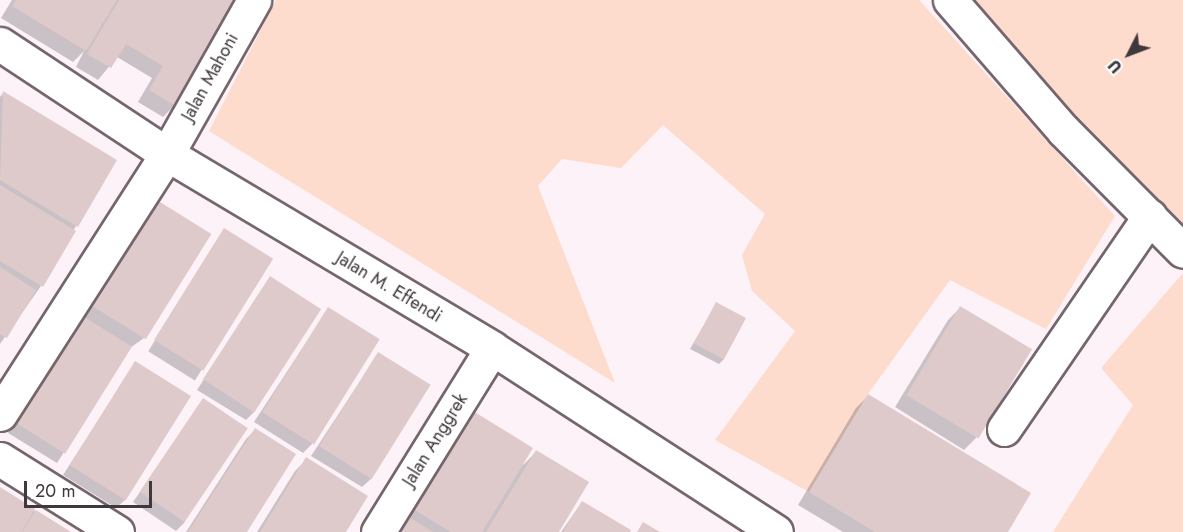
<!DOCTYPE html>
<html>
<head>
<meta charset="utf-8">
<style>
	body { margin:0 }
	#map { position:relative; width:1183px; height:532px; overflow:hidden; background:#fdf2f8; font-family:Jost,sans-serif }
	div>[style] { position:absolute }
	.green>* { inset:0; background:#fddbcd }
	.shadow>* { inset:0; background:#0003; transform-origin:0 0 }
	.building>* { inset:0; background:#decacb; transform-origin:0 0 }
	.roads { filter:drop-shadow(2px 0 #75666e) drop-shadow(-2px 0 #75666e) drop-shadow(0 2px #75666e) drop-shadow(0 -2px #75666e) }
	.street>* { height:33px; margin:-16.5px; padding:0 16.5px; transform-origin:16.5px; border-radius:16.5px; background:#fff }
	span { translate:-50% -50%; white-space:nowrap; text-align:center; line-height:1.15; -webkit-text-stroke:5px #fff; paint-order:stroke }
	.street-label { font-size:18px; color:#40393c }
	.north { position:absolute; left:1099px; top:24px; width:60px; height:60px; -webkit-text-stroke:4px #fff; paint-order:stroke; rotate:228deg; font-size:16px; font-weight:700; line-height:24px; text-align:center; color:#40393c }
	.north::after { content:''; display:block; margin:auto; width:21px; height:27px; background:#40393c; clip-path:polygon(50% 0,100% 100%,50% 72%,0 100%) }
	.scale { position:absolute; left:24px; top:481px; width:128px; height:27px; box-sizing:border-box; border:3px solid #40393c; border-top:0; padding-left:8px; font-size:18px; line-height:21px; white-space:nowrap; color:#40393c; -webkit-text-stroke:4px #fff; paint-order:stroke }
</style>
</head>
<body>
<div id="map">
	<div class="green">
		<i style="clip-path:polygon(276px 0,919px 0,1115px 216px,1046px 329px,950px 280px,868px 394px,809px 492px,715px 440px,795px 331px,752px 291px,742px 255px,765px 214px,663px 125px,621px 168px,562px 159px,538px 186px,615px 383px,209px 131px)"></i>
		<i style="clip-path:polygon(950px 0,1183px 0,1183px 250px)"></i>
		<i style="clip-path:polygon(1183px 273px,1183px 532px,1053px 532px,1133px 405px,1101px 368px)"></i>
	</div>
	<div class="shadow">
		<i style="clip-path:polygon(12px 0,238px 0,175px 105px,163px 117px,138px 102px,152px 78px,117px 57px,98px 80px,76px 67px,84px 51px,73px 62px,1px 18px)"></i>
		<i style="clip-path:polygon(3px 93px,76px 226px,41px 286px,0 344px,0 97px)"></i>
		<i style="clip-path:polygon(140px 211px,144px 338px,130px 348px,57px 463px,8px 433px)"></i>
		<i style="left:224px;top:230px;width:55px;height:143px;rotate:32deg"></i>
		<i style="clip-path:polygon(270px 278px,255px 411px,246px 420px,197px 390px)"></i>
		<i style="clip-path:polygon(716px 304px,724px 359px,719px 364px,690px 349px)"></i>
		<i style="clip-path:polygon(960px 308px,1030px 350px,976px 438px,964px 450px,895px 407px,948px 320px)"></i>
		<i style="clip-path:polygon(328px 309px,312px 444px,303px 453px,254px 422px)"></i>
		<i style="clip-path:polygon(378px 354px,372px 478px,362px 487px,311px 456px)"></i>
		<i style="clip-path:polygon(135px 363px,126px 499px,116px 508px,63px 475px)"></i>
		<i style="clip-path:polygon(868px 396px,1006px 532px,843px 532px,798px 505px,856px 408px)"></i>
		<i style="clip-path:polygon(203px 400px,185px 522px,176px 531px,133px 502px)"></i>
		<i style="clip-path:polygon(473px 413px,523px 465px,536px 452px,557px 532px,394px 532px)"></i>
		<i style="clip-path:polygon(255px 430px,245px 532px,186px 532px,246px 439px)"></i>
		<i style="clip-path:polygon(307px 459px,344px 532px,257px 532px,295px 471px)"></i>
		<i style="clip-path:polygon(0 489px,69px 532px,0 532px)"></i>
		<i style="clip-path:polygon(582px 502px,628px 532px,561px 532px)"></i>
	</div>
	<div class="building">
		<i style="clip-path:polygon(16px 0,117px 0,86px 51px,12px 6px)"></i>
		<i style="clip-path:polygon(119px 0,240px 0,176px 106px,149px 90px,163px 66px,126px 44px,111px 68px,87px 54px)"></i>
		<i style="clip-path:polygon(3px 91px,117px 160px,78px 227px,0 180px)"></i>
		<i style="clip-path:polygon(0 185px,76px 231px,43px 287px,0 261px)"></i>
		<i style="left:152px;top:197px;width:70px;height:124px;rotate:32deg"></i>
		<i style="left:224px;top:228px;width:58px;height:132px;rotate:32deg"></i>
		<i style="clip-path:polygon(0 267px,36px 290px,7px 338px,0 334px)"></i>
		<i style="left:270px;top:276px;width:61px;height:123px;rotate:33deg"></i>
		<i style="left:716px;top:302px;width:34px;height:47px;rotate:28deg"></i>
		<i style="left:960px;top:306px;width:84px;height:104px;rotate:31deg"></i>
		<i style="left:328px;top:307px;width:61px;height:124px;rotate:32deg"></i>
		<i style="left:81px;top:315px;width:60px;height:126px;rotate:32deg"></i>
		<i style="left:378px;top:352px;width:62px;height:111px;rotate:32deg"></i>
		<i style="left:135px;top:361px;width:66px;height:123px;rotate:32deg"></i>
		<i style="clip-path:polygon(868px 394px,1031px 493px,1008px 532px,875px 532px,809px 492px)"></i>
		<i style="left:203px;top:398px;width:54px;height:113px;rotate:34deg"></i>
		<i style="clip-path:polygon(473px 411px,533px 448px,482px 532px,451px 532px,413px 509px)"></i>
		<i style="clip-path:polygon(255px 428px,296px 454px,247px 532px,188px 532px)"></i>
		<i style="clip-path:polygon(536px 450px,589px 482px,559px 532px,486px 532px)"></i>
		<i style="clip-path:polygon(306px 457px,368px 496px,346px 532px,260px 532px)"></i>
		<i style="clip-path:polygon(0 487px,35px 509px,21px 532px,0 532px)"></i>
		<i style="clip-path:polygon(582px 501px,631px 530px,630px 532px,563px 532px)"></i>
		<i style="clip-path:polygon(36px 510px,71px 532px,22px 532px)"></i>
		<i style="clip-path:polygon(407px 516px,433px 532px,397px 532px)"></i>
		<i style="clip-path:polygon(643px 522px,660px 532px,637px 532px)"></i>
	</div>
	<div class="roads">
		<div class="street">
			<i style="left:950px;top:0;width:172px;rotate:49deg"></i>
			<i style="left:1063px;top:130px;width:170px;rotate:45.2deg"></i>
			<i style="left:0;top:44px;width:200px;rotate:33.4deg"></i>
			<i style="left:167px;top:154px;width:378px;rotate:30.8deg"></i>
			<i style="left:492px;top:348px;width:338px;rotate:32.9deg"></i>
			<i style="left:0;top:414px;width:309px;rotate:-57.3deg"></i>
			<i style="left:167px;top:154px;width:177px;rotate:-60.5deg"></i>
			<i style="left:1004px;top:429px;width:258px;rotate:-55.6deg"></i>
			<i style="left:0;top:459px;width:138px;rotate:32deg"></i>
			<i style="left:378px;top:532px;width:216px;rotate:-58.2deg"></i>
		</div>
	</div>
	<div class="street-label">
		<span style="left:210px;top:77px;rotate:-61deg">Jalan Mahoni</span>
		<span style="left:389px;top:287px;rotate:31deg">Jalan M. Effendi</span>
		<span style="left:435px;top:440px;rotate:-58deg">Jalan Anggrek</span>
	</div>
	<div class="north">U</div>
	<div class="scale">20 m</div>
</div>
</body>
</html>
